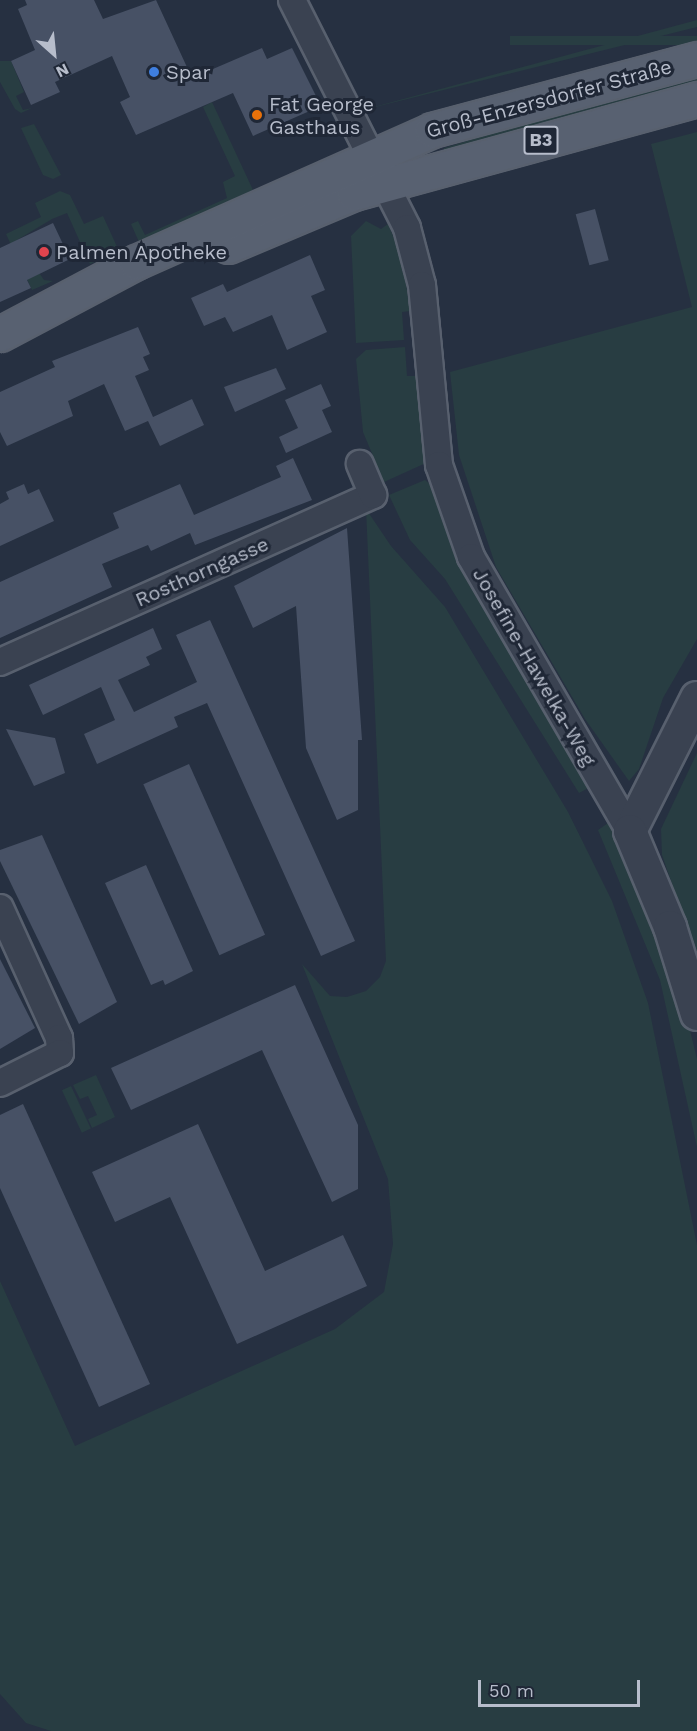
<!DOCTYPE html>
<html>
<head>
<meta charset="utf-8">
<style>
	body { margin:0 }
	#map { position:relative; width:697px; height:1731px; overflow:hidden; background:#263041; font-family:"Work Sans",sans-serif }
	div>[style] { position:absolute }
	.green>* { inset:0; background:#283d42; transform-origin:0 0 }
	.building>* { inset:0; background:#475165; transform-origin:0 0 }
	.roads { filter:drop-shadow(2px 0 #58606e) drop-shadow(-2px 0 #58606e) drop-shadow(0 2px #58606e) drop-shadow(0 -2px #58606e) }
	.minor>* { height:26px; margin:-13px; padding:0 13px; transform-origin:13px; border-radius:13px; background:#3a4251 }
	.tertiary>* { height:32px; margin:-16px; padding:0 16px; transform-origin:16px; border-radius:16px; background:#3a4251 }
	.primary>* { height:33px; margin:-16.5px; padding:0 16.5px; transform-origin:16.5px; border-radius:16.5px; background:#586171 }
	.dots>* { width:16px; height:16px; translate:-50% -50%; box-sizing:border-box; border:3px solid #1f2736; border-radius:50% }
	span { translate:-50% -50%; white-space:nowrap; text-align:center; line-height:1.15; -webkit-text-stroke:6px #1f2736; paint-order:stroke }
	.shield-label span { padding:2px 4px; background:#1f2736; border:2px solid; border-radius:4px; -webkit-text-stroke-width:0 }
	.shield-label { font-size:18px; color:#b7bdcb; font-weight:700 }
	.poi-label { font-size:20px; color:#b7bdcb }
	.left { translate:0 -50%; text-align:left }
	.street-label { font-size:20px; color:#b7bdcb }
	.north { position:absolute; left:24px; top:24px; width:60px; height:60px; -webkit-text-stroke:4px #1f2736; paint-order:stroke; rotate:153deg; font-size:16px; font-weight:700; line-height:24px; text-align:center; color:#b7bdcb }
	.north::after { content:''; display:block; margin:auto; width:21px; height:27px; background:#b7bdcb; clip-path:polygon(50% 0,100% 100%,50% 72%,0 100%) }
	.scale { position:absolute; left:478px; top:1680px; width:162px; height:27px; box-sizing:border-box; border:3px solid #b7bdcb; border-top:0; padding-left:8px; font-size:18px; line-height:21px; white-space:nowrap; color:#b7bdcb; -webkit-text-stroke:4px #1f2736; paint-order:stroke }
</style>
</head>
<body>
<div id="map">
	<div class="green">
		<i style="clip-path:polygon(697px 20px,697px 27px,359px 111px)"></i>
		<i style="left:697px;top:36px;width:9px;height:187px;rotate:90deg"></i>
		<i style="clip-path:polygon(0 61px,11px 61px,24px 92px,16px 96px,23px 110px,32px 108px,21px 113px,15px 109px,0 82px)"></i>
		<i style="clip-path:polygon(697px 70px,697px 83px,443px 155px,444px 148px)"></i>
		<i style="clip-path:polygon(212px 102px,253px 190px,139px 242px,131px 224px,138px 221px,145px 235px,227px 198px,223px 182px,235px 176px,203px 107px)"></i>
		<i style="clip-path:polygon(34px 124px,61px 175px,53px 179px,43px 175px,21px 128px)"></i>
		<i style="clip-path:polygon(697px 132px,697px 639px,663px 698px,639px 769px,629px 781px,585px 719px,496px 567px,459px 455px,450px 372px,692px 307px,651px 144px)"></i>
		<i style="clip-path:polygon(60px 191px,70px 195px,84px 224px,103px 216px,119px 251px,90px 264px,67px 213px,52px 219px,17px 240px,44px 280px,53px 281px,32px 290px,6px 234px,41px 217px,35px 203px)"></i>
		<i style="clip-path:polygon(366px 221px,381px 229px,388px 224px,402px 257px,410px 311px,402px 312px,404px 340px,356px 343px,351px 236px)"></i>
		<i style="clip-path:polygon(405px 347px,407px 376px,416px 376px,428px 462px,384px 482px,363px 432px,356px 359px,366px 350px)"></i>
		<i style="clip-path:polygon(425px 480px,435px 488px,478px 596px,592px 786px,579px 793px,445px 579px,410px 540px,389px 495px)"></i>
		<i style="clip-path:polygon(366px 509px,391px 546px,445px 607px,568px 812px,612px 901px,648px 1003px,697px 1245px,697px 1731px,51px 1731px,26px 1723px,0 1694px,0 1281px,75px 1446px,335px 1329px,384px 1292px,393px 1244px,388px 1179px,302px 964px,330px 996px,347px 997px,366px 991px,380px 977px,386px 961px)"></i>
		<i style="clip-path:polygon(697px 753px,697px 956px,662px 855px,661px 829px)"></i>
		<i style="clip-path:polygon(611px 821px,687px 1018px,697px 1059px,697px 1147px,660px 980px,598px 830px)"></i>
		<i style="clip-path:polygon(96px 1075px,115px 1117px,92px 1128px,88px 1119px,97px 1115px,88px 1096px,80px 1099px,73px 1085px)"></i>
		<i style="left:71px;top:1086px;width:47px;height:10px;rotate:65deg"></i>
	</div>
	<div class="building">
		<i style="clip-path:polygon(25px 0,94px 0,103px 19px,156px 0,192px 78px,262px 48px,267px 59px,292px 48px,321px 106px,253px 136px,233px 93px,136px 135px,120px 102px,130px 97px,112px 56px,55px 82px,60px 92px,31px 105px,11px 61px,35px 50px,18px 9px,27px 5px)"></i>
		<i style="left:595px;top:209px;width:53px;height:20px;rotate:75deg"></i>
		<i style="clip-path:polygon(53px 223px,70px 259px,27px 280px,31px 288px,0 302px,0 248px)"></i>
		<i style="clip-path:polygon(310px 255px,325px 290px,311px 296px,327px 332px,287px 350px,272px 315px,233px 332px,225px 317px,204px 326px,191px 298px,223px 284px,227px 292px)"></i>
		<i style="clip-path:polygon(138px 327px,150px 354px,143px 357px,149px 370px,135px 376px,153px 417px,192px 399px,204px 425px,160px 446px,148px 421px,125px 431px,104px 384px,68px 401px,73px 416px,7px 446px,0 432px,0 392px,55px 367px,52px 361px)"></i>
		<i style="clip-path:polygon(276px 368px,286px 389px,235px 412px,224px 387px)"></i>
		<i style="clip-path:polygon(321px 384px,331px 406px,322px 410px,332px 432px,286px 453px,279px 437px,298px 428px,285px 400px)"></i>
		<i style="clip-path:polygon(293px 458px,312px 500px,195px 545px,190px 533px,151px 551px,148px 545px,102px 564px,112px 587px,0 638px,0 582px,119px 528px,113px 513px,180px 484px,194px 515px,281px 477px,276px 466px)"></i>
		<i style="clip-path:polygon(24px 484px,28px 494px,39px 489px,54px 521px,0 546px,0 504px,9px 499px,6px 492px)"></i>
		<i style="clip-path:polygon(347px 528px,362px 740px,358px 740px,358px 810px,337px 820px,306px 748px,296px 606px,253px 628px,234px 586px)"></i>
		<i style="clip-path:polygon(210px 620px,355px 941px,321px 956px,207px 703px,174px 717px,178px 727px,97px 764px,84px 734px,115px 720px,101px 687px,43px 715px,29px 685px,153px 628px,162px 649px,146px 657px,150px 665px,118px 680px,134px 712px,197px 682px,176px 635px)"></i>
		<i style="clip-path:polygon(6px 729px,55px 738px,65px 773px,34px 786px)"></i>
		<i style="left:189px;top:764px;width:187px;height:50px;rotate:66deg"></i>
		<i style="clip-path:polygon(42px 835px,117px 1002px,79px 1024px,0 861px,0 850px)"></i>
		<i style="clip-path:polygon(146px 865px,193px 971px,165px 985px,163px 980px,151px 985px,105px 883px)"></i>
		<i style="clip-path:polygon(0 959px,35px 1028px,0 1049px)"></i>
		<i style="clip-path:polygon(295px 985px,358px 1125px,358px 1189px,332px 1202px,262px 1050px,131px 1110px,111px 1068px)"></i>
		<i style="clip-path:polygon(23px 1104px,150px 1384px,99px 1407px,0 1188px,0 1115px)"></i>
		<i style="clip-path:polygon(198px 1124px,265px 1271px,343px 1235px,367px 1286px,237px 1344px,170px 1197px,115px 1222px,92px 1172px)"></i>
	</div>
	<div class="roads">
		<div class="minor">
			<i style="left:292px;top:0;width:255px;rotate:63.2deg"></i>
			<i style="left:407px;top:228px;width:59px;rotate:75.3deg"></i>
			<i style="left:422px;top:285px;width:181px;rotate:84.6deg"></i>
			<i style="left:439px;top:465px;width:97px;rotate:70.8deg"></i>
			<i style="left:471px;top:557px;width:317px;rotate:59.9deg"></i>
			<i style="left:0;top:662px;width:409px;rotate:-24.1deg"></i>
			<i style="left:373px;top:495px;width:34px;rotate:-113deg"></i>
			<i style="left:0;top:908px;width:143px;rotate:65.6deg"></i>
			<i style="left:59px;top:1038px;width:15px;rotate:86deg"></i>
			<i style="left:60px;top:1053px;width:67px;rotate:153.4deg"></i>
		</div>
		<div class="tertiary">
			<i style="left:697px;top:698px;width:149px;rotate:116.7deg"></i>
			<i style="left:630px;top:831px;width:104px;rotate:67.4deg"></i>
			<i style="left:670px;top:927px;width:91px;rotate:72.8deg"></i>
		</div>
		<div class="primary">
			<i style="left:228px;top:246px;width:137px;rotate:-22.8deg"></i>
			<i style="left:354px;top:193px;width:356px;rotate:-15.3deg"></i>
			<i style="left:0;top:334px;width:154px;rotate:-27.9deg"></i>
			<i style="left:136px;top:262px;width:324px;rotate:-24deg"></i>
			<i style="left:432px;top:130px;width:274px;rotate:-15deg"></i>
		</div>
	</div>
	<div class="dots">
		<i style="left:154px;top:72px;background:#3f7fe0"></i>
		<i style="left:257px;top:115px;background:#e8710a"></i>
		<i style="left:44px;top:252px;background:#e0444e"></i>
	</div>
	<div class="shield-label">
		<span style="left:541px;top:140px">B3</span>
	</div>
	<div class="poi-label">
		<span class="left" style="left:166px;top:72px">Spar</span>
		<span class="left" style="left:269px;top:116px">Fat George<br>Gasthaus</span>
		<span class="left" style="left:56px;top:252px">Palmen Apotheke</span>
	</div>
	<div class="street-label">
		<span style="left:549px;top:99px;rotate:-15deg">Groß-Enzersdorfer Straße</span>
		<span style="left:202px;top:572px;rotate:-24deg">Rosthorngasse</span>
		<span style="left:534px;top:667px;rotate:60deg">Josefine-Hawelka-Weg</span>
	</div>
	<div class="north">N</div>
	<div class="scale">50 m</div>
</div>
</body>
</html>
